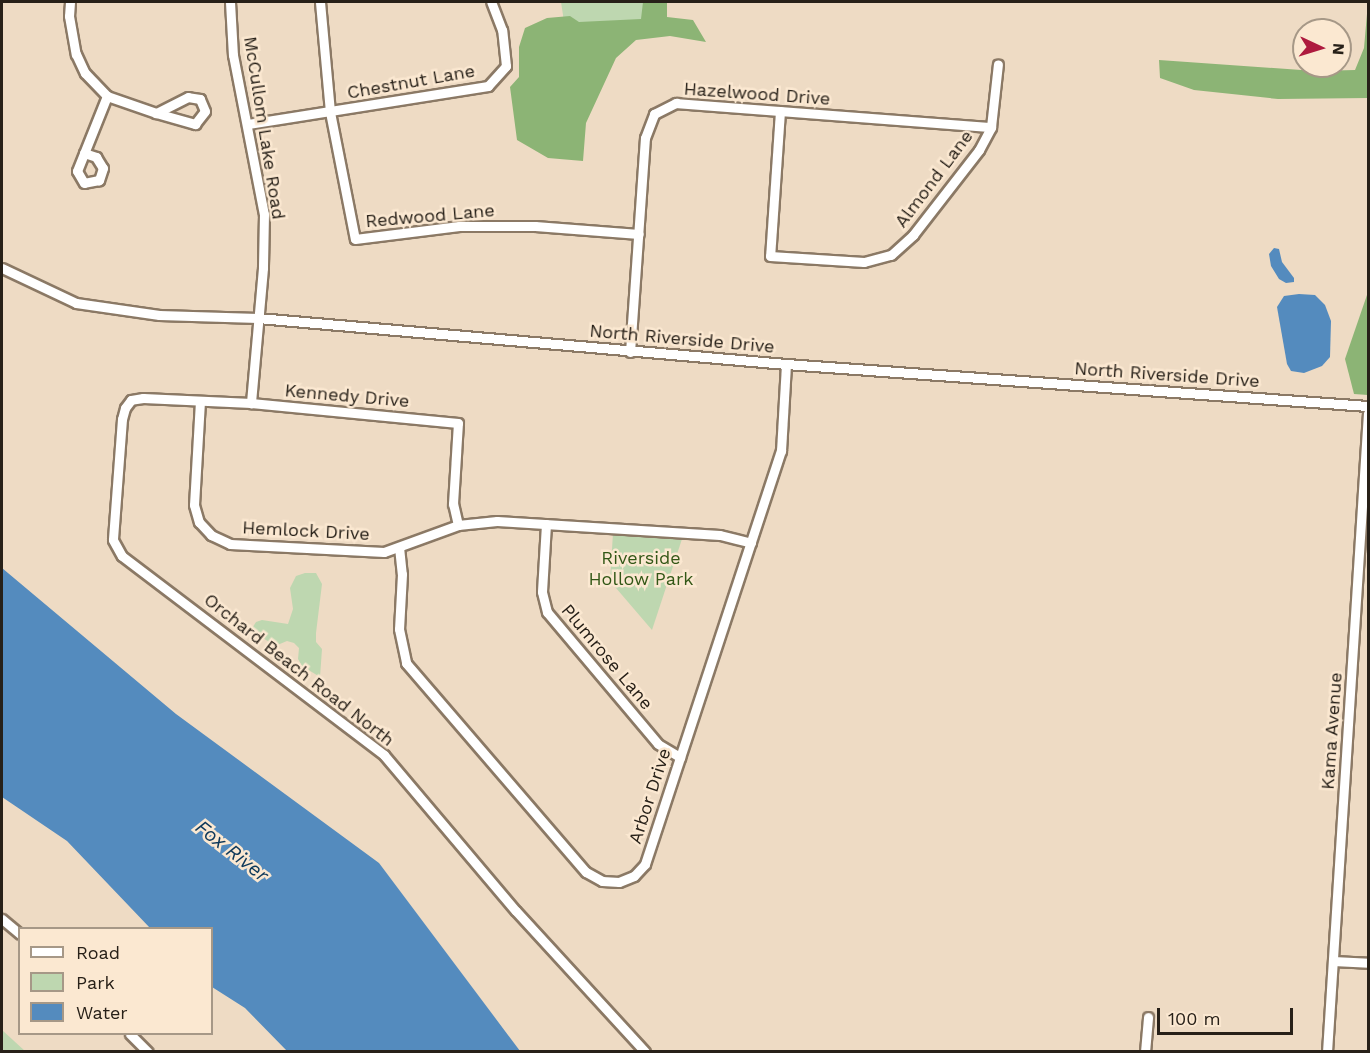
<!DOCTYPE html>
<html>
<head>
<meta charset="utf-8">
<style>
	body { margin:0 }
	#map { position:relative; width:1370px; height:1053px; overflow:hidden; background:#eedbc4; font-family:"Work Sans",sans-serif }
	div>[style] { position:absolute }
	.green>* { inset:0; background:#bed7b0 }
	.forest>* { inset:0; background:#8cb475 }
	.water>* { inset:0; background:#548bbe }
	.roads { filter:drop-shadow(2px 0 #8b7965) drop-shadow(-2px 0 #8b7965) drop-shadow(0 2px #8b7965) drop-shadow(0 -2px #8b7965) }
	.minor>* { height:9px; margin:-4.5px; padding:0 4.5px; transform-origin:4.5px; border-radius:4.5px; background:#fff }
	span { translate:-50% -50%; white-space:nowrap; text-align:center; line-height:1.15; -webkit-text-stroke:5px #fbe8d1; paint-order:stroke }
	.street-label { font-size:18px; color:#272018 }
	.park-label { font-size:18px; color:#325716 }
	.water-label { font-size:20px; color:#0d385a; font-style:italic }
	.frame { position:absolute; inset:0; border:3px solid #272018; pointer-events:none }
	.legend { position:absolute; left:18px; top:927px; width:195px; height:108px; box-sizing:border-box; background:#fbe8d1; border:2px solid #a69887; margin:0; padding:8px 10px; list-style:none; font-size:18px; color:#272018 }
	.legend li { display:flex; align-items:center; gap:12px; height:30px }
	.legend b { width:30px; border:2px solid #a69887 }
	.north { position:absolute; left:1292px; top:18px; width:60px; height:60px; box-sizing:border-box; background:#fbe8d1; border:2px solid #a69887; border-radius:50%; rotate:94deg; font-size:16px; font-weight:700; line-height:24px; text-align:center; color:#272018 }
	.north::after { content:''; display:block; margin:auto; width:21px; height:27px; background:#ae1a3e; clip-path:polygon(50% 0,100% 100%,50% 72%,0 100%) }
	.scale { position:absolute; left:1157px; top:1008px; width:136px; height:27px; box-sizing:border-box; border:3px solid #272018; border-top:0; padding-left:8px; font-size:18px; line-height:21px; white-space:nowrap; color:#272018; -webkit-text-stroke:4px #fbe8d1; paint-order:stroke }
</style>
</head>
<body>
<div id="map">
	<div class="green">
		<i style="clip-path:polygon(561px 2px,647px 2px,645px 35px,565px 28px)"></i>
		<i style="clip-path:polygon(613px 533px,682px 539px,652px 630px,610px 581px)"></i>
		<i style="clip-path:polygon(305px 573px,316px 573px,322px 584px,316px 633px,316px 642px,322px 649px,320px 677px,302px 666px,298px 659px,299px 648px,294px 643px,287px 641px,275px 646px,251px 630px,256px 622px,262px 620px,288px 624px,293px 609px,290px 588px,296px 576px)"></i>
		<i style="clip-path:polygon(2px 1030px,25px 1051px,2px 1051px)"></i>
	</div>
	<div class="forest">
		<i style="clip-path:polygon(643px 2px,667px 2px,667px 17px,693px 20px,706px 42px,670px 36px,636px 40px,616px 58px,586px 123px,583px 161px,548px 158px,517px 140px,510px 87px,519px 77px,519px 47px,525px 28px,547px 18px,570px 16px,579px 22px,641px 19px)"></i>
		<i style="clip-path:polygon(1368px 2px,1368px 98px,1278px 99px,1194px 90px,1160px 78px,1159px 60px,1315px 71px,1355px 70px,1364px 48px)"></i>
		<i style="clip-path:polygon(1368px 292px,1368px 395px,1354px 394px,1345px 359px)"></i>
	</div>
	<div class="water">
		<i style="clip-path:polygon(1274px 248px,1279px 249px,1282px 262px,1294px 278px,1294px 282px,1286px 283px,1279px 279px,1271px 266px,1269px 254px)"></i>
		<i style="clip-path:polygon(1299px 294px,1315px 295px,1325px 305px,1331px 321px,1330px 357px,1322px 366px,1304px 373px,1291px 371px,1287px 364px,1277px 307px,1284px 296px)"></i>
		<i style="clip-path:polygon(2px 568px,176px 714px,379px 863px,520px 1051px,287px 1051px,245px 1008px,212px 987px,212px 928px,150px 928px,67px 841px,2px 797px)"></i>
	</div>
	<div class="roads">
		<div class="minor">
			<i style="left:70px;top:2px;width:14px;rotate:94deg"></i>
			<i style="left:69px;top:16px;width:39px;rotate:80deg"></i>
			<i style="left:76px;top:54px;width:21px;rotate:65deg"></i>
			<i style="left:85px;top:73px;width:32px;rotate:46deg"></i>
			<i style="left:107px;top:96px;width:52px;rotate:19.1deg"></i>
			<i style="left:156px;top:113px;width:41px;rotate:15.8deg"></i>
			<i style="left:195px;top:124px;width:16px;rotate:-52deg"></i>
			<i style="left:205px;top:111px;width:13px;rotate:-113deg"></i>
			<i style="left:200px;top:99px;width:12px;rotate:-171deg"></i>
			<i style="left:188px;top:97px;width:36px;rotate:153deg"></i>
			<i style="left:230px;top:2px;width:53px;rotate:86.8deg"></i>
			<i style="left:233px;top:55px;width:162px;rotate:79deg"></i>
			<i style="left:264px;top:214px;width:54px;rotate:91.1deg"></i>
			<i style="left:263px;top:268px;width:136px;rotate:95.1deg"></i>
			<i style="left:320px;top:2px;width:110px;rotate:84.8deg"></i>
			<i style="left:330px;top:112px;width:129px;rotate:78.9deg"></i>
			<i style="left:355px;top:239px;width:105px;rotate:-7.1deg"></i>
			<i style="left:459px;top:226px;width:76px"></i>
			<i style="left:535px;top:226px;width:104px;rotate:4.4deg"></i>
			<i style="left:780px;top:111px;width:145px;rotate:93.9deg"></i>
			<i style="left:770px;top:256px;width:94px;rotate:3.7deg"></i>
			<i style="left:864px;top:262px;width:28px;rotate:-15deg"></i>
			<i style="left:891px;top:255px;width:30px;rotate:-42deg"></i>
			<i style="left:913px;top:235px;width:108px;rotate:-52.2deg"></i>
			<i style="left:979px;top:150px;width:26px;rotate:-62deg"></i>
			<i style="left:991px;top:127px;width:63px;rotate:-83.7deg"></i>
			<i style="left:248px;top:124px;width:243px;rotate:-9deg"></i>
			<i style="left:488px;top:86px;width:27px;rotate:-48deg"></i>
			<i style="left:506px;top:66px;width:36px;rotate:-96deg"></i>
			<i style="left:502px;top:30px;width:30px;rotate:-111deg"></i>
			<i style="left:84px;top:153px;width:13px;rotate:18deg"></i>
			<i style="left:96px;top:157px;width:13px;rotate:58deg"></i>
			<i style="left:103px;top:168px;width:13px;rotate:108deg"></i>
			<i style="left:99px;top:180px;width:15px;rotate:169deg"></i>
			<i style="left:84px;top:183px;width:14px;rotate:-120deg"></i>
			<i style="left:77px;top:171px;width:81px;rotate:-68.2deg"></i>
			<i style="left:2px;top:268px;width:82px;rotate:25.3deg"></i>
			<i style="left:76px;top:303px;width:84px;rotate:8.2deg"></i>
			<i style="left:159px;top:315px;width:99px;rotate:1.7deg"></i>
			<i style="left:258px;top:318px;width:530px;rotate:4.98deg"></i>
			<i style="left:786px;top:364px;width:584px;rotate:4.13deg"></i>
			<i style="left:630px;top:352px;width:215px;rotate:-86deg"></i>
			<i style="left:645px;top:138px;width:26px;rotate:-69deg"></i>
			<i style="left:654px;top:114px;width:25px;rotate:-27deg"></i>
			<i style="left:676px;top:103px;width:316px;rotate:4.4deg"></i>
			<i style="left:200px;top:401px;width:104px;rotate:93.3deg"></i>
			<i style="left:194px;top:505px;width:18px;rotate:74deg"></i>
			<i style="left:199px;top:522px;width:18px;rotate:47deg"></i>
			<i style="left:211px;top:535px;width:21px;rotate:25deg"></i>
			<i style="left:230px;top:544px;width:154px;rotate:3deg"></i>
			<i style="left:384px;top:552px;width:79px;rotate:-20deg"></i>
			<i style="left:458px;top:525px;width:39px;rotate:-6deg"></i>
			<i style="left:497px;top:521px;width:223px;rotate:3.6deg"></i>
			<i style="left:720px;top:535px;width:32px;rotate:14deg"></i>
			<i style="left:546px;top:524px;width:68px;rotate:93.4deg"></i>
			<i style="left:542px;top:592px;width:21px;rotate:76deg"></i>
			<i style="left:547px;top:612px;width:172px;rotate:49.9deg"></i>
			<i style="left:658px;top:744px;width:26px;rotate:31deg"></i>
			<i style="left:458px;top:525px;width:22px;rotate:-103deg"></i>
			<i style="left:453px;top:504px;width:81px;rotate:-86.5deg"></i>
			<i style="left:458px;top:423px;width:208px;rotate:-174.5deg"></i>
			<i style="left:251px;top:403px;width:108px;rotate:-177.3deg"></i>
			<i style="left:143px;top:398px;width:12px;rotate:171deg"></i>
			<i style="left:131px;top:400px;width:10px;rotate:127deg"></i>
			<i style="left:125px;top:408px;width:11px;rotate:105deg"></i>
			<i style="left:122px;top:419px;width:121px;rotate:94.3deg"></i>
			<i style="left:113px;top:540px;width:18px;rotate:61deg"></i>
			<i style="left:122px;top:556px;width:329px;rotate:37.2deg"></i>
			<i style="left:384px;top:755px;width:204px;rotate:49.8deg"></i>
			<i style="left:516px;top:911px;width:191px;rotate:47.5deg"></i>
			<i style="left:399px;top:547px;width:27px;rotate:84deg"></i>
			<i style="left:402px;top:574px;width:55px;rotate:93.1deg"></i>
			<i style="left:399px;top:629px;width:35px;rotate:78deg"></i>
			<i style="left:406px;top:663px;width:276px;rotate:49.3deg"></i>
			<i style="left:586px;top:872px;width:18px;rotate:29deg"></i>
			<i style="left:602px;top:881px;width:17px;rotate:3deg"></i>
			<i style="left:619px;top:882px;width:16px;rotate:-22deg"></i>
			<i style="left:634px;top:876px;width:16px;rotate:-47deg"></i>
			<i style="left:645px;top:864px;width:435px;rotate:-71.8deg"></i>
			<i style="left:781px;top:451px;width:87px;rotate:-86.7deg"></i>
			<i style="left:2px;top:919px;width:23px;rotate:40deg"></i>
			<i style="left:1333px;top:961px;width:35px;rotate:3deg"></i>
			<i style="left:130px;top:1034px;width:25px;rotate:45deg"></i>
			<i style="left:1145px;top:1052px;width:35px;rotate:-85deg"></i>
			<i style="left:1327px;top:1052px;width:640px;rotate:-86.33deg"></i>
		</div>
	</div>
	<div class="street-label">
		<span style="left:411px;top:82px;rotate:-10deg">Chestnut Lane</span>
		<span style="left:757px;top:94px;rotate:4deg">Hazelwood Drive</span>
		<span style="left:264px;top:128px;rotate:81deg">McCullom Lake Road</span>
		<span style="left:934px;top:179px;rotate:-53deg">Almond Lane</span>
		<span style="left:430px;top:216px;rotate:-5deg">Redwood Lane</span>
		<span style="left:682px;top:339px;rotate:5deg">North Riverside Drive</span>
		<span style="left:1167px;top:375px;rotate:4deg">North Riverside Drive</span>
		<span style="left:347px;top:396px;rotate:5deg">Kennedy Drive</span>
		<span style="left:306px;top:531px;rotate:3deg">Hemlock Drive</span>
		<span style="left:607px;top:657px;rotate:50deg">Plumrose Lane</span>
		<span style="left:299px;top:670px;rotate:38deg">Orchard Beach Road North</span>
		<span style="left:1332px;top:731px;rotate:-86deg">Kama Avenue</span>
		<span style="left:650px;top:796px;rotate:-72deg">Arbor Drive</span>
	</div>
	<div class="park-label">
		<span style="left:641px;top:569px">Riverside<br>Hollow Park</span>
	</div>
	<div class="water-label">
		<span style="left:232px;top:851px;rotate:38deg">Fox River</span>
	</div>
	<div class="frame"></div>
	<ul class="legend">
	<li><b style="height:8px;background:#fff"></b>Road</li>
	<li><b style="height:16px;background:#bed7b0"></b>Park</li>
	<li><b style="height:16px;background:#548bbe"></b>Water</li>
	</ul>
	<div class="north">N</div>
	<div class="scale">100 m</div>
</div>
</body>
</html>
